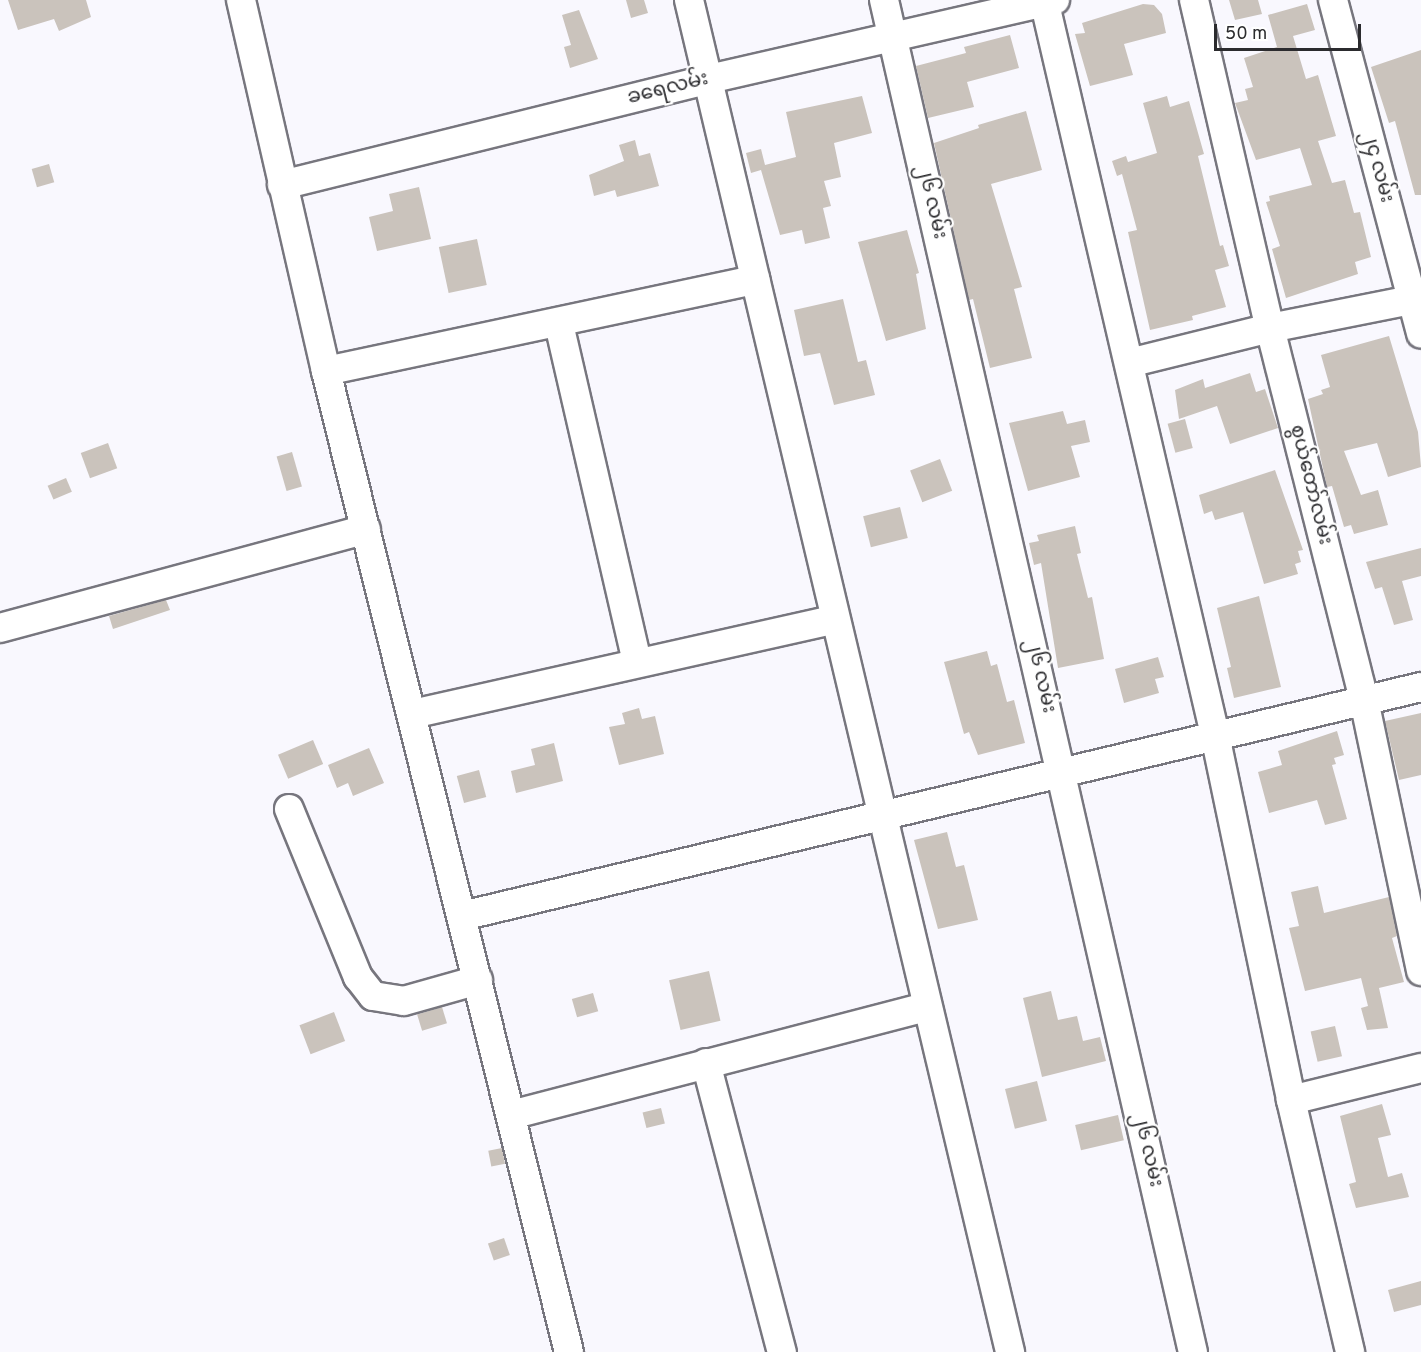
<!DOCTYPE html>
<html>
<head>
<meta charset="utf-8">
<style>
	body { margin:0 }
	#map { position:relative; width:1421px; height:1352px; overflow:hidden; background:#f9f8fe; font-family:Overpass,"Noto Sans Myanmar",sans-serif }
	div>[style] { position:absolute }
	.building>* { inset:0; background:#cac3bc; transform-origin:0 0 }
	.roads { filter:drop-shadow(2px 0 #77767e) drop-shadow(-2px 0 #77767e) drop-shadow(0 2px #77767e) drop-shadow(0 -2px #77767e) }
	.minor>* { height:28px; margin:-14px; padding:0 14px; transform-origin:14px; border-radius:14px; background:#fff }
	span { translate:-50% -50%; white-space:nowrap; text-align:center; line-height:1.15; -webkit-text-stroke:4.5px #fff; paint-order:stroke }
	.street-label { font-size:20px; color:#2b2b2e }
	.scale { position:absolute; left:1214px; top:24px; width:147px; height:27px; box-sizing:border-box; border:3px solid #2b2b2e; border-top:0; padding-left:8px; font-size:18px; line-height:21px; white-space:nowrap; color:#2b2b2e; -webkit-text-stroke:4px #fff; paint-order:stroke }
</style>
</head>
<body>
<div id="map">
	<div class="building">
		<i style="clip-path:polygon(8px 0,86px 0,91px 17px,59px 31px,54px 19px,18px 30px)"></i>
		<i style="clip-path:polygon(626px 0,644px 0,648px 13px,631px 18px)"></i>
		<i style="clip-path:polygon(1229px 0,1258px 0,1262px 14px,1235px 20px)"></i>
		<i style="clip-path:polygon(1143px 4px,1154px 5px,1162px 14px,1166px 33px,1124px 44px,1133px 75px,1090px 86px,1075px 34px,1085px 33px,1082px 23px)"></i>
		<i style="clip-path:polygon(1307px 4px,1315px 30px,1293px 36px,1306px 79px,1318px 75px,1336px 136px,1318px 141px,1332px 183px,1345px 180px,1354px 213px,1360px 212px,1371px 257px,1355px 262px,1358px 274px,1286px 298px,1272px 249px,1280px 246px,1266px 202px,1270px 201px,1269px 196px,1312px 185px,1300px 148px,1256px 160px,1235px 103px,1248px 100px,1245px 89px,1253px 87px,1244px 58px,1277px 47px,1268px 15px)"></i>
		<i style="clip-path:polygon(579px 10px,598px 59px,570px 68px,564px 47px,571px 45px,562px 15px)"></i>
		<i style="clip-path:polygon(1010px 35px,1019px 68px,967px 82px,974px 107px,928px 118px,916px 66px,966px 53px,964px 47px)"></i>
		<i style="clip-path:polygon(1421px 50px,1421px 195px,1415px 195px,1395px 121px,1389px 123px,1371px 67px)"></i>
		<i style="clip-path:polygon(862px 96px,872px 133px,834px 143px,841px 177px,824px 181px,831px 206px,823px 208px,830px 238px,805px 244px,802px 230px,780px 235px,761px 170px,751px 173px,746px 153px,761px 149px,765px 165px,796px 157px,786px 112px)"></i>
		<i style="clip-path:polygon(1167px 96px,1170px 107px,1189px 101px,1204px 154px,1198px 156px,1220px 246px,1223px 245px,1229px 266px,1215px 270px,1226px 307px,1192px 316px,1193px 320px,1150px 330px,1128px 232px,1137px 230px,1122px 174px,1117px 176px,1112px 161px,1126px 156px,1128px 162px,1157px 153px,1143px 103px)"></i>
		<i style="clip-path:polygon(1026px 111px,1042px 170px,991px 184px,1022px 287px,1014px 289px,1032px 358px,990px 368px,973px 299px,969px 300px,934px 143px,979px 128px,978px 125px)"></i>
		<i style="clip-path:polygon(635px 140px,639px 156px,650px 153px,659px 186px,617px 197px,615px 190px,594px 196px,589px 175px,624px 161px,619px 145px)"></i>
		<i style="left:49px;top:164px;width:19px;height:18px;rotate:74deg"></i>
		<i style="clip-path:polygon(419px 187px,431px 239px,377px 251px,369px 217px,393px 211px,389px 194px)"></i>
		<i style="clip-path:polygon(907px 230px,919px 273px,916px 274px,926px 329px,886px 341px,858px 242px)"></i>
		<i style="left:477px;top:239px;width:47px;height:39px;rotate:78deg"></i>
		<i style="clip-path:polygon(843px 299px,858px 362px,866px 360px,875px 395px,834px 405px,820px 353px,804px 356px,794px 310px)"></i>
		<i style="clip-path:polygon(1389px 336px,1418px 432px,1421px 467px,1388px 477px,1377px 443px,1344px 451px,1361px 495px,1378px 490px,1388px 525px,1354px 534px,1351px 525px,1344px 527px,1332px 486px,1327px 487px,1308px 399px,1323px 394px,1321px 390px,1330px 387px,1321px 355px)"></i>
		<i style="clip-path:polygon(1250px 373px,1256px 392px,1265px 389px,1278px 428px,1230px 444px,1217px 406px,1179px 419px,1175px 390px,1203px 379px,1205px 388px)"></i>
		<i style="clip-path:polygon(1063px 411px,1067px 424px,1085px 420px,1090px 442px,1071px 446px,1080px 477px,1028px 491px,1009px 423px)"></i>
		<i style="left:1185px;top:419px;width:30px;height:18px;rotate:75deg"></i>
		<i style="left:108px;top:443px;width:27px;height:29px;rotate:70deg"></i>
		<i style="left:292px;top:452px;width:36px;height:16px;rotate:74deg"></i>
		<i style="left:940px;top:459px;width:34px;height:32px;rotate:69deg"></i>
		<i style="clip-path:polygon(1275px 470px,1303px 550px,1298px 551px,1301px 562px,1295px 564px,1298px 574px,1264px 584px,1243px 512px,1215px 520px,1212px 511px,1204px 514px,1199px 495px)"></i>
		<i style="left:66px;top:478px;width:15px;height:20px;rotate:67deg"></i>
		<i style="left:900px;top:507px;width:32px;height:38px;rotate:76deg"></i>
		<i style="clip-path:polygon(1075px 526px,1081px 553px,1077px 554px,1088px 598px,1092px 597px,1104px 659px,1058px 668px,1041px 563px,1034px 565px,1029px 543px,1039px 541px,1037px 535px)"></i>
		<i style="clip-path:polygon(1421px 548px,1421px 576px,1402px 581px,1413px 620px,1394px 625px,1382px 587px,1375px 589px,1366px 562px)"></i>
		<i style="clip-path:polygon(1259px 596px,1281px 687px,1234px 698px,1227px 668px,1231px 667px,1217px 608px)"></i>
		<i style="clip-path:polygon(166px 600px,170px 610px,113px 629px,109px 616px)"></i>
		<i style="clip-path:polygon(987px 651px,991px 666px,997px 664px,1007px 702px,1014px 700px,1025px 743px,978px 755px,969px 732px,964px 734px,944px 662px)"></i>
		<i style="clip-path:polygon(1158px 657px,1164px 677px,1155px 679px,1159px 693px,1124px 703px,1115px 669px)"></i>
		<i style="clip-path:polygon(639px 708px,642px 719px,655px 716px,664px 754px,619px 765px,609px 727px,625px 724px,622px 713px)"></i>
		<i style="clip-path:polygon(1421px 713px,1421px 775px,1399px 780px,1385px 721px)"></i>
		<i style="clip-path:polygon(1337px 731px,1344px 755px,1334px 758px,1336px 764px,1332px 765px,1347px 819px,1325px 825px,1317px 800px,1269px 813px,1258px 772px,1282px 765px,1278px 751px)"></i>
		<i style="left:313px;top:740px;width:26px;height:38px;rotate:67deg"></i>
		<i style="clip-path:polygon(554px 743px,563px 781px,516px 793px,511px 771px,535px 765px,531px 749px)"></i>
		<i style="clip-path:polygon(369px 748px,384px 783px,353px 796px,348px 783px,337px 788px,328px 765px)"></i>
		<i style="left:479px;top:770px;width:28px;height:23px;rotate:75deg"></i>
		<i style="clip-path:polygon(947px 832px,956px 867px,964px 865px,978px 920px,938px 929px,914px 840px)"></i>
		<i style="clip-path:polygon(1318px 886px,1324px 913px,1389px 897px,1397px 936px,1392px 938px,1404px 982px,1379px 988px,1388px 1028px,1367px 1030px,1361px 1008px,1368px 1006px,1361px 978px,1305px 991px,1289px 928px,1299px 926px,1291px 892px)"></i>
		<i style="left:709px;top:971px;width:51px;height:41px;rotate:77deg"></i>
		<i style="clip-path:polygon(1051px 991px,1058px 1020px,1077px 1016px,1083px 1041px,1100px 1037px,1106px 1061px,1042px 1077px,1023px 998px)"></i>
		<i style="left:593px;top:993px;width:19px;height:22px;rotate:74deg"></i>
		<i style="left:442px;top:1007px;width:17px;height:26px;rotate:73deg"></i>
		<i style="left:334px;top:1012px;width:31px;height:37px;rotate:69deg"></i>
		<i style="left:1335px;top:1026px;width:31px;height:25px;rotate:77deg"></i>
		<i style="left:1037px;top:1081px;width:41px;height:33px;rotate:76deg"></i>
		<i style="clip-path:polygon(1382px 1104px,1391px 1135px,1378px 1138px,1388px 1177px,1402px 1173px,1409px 1197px,1356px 1208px,1349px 1184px,1356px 1182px,1340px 1116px)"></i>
		<i style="left:661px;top:1108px;width:16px;height:19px;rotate:76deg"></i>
		<i style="left:1118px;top:1115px;width:26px;height:44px;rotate:77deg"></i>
		<i style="left:502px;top:1148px;width:16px;height:14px;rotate:79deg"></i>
		<i style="left:504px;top:1238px;width:18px;height:17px;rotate:71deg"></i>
		<i style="clip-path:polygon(1421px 1281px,1421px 1305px,1394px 1312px,1388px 1290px)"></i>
	</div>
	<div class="roads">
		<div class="minor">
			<i style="left:241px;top:0;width:381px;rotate:77.1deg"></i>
			<i style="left:326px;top:371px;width:1011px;rotate:76.09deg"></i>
			<i style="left:689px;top:0;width:1390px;rotate:76.64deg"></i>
			<i style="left:884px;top:0;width:1387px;rotate:77.13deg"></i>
			<i style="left:1044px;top:0;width:755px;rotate:76.9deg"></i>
			<i style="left:1215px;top:735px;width:373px;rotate:78.2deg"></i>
			<i style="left:1291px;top:1100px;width:259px;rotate:76.8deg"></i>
			<i style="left:1194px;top:0;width:337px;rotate:77deg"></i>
			<i style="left:1270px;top:328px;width:384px;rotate:75.8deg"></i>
			<i style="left:1364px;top:700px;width:277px;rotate:78.1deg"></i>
			<i style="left:1333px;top:0;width:345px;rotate:75.2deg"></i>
			<i style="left:282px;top:185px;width:440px;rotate:-13.9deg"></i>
			<i style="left:709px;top:79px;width:355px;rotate:-12.9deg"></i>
			<i style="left:559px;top:324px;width:347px;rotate:77deg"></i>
			<i style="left:1129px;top:363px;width:145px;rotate:-13.9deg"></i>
			<i style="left:1270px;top:328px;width:154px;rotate:-11.2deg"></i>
			<i style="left:326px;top:371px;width:439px;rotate:-12deg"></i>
			<i style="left:0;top:628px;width:379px;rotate:-15.1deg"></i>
			<i style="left:412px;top:714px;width:432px;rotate:-12.6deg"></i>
			<i style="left:289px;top:809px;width:182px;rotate:67.7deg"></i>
			<i style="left:358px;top:977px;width:24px;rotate:52deg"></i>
			<i style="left:373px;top:996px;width:31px;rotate:9deg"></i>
			<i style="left:404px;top:1001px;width:77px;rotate:-15.8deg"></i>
			<i style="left:462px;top:916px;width:986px;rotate:-13.43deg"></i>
			<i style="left:706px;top:1063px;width:299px;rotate:75.3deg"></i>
			<i style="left:1291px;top:1100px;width:134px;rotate:-13.8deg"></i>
			<i style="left:511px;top:1115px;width:428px;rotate:-14.6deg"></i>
		</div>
	</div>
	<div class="street-label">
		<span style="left:668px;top:89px;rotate:-14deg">ခရေလမ်း</span>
		<span style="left:1377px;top:167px;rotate:75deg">၂၄ လမ်း</span>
		<span style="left:931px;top:202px;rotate:77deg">၂၆ လမ်း</span>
		<span style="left:1310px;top:485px;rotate:76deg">စွယ်တော်လမ်း</span>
		<span style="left:1040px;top:676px;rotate:77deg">၂၆ လမ်း</span>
		<span style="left:1147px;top:1150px;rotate:77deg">၂၆ လမ်း</span>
	</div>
	<div class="scale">50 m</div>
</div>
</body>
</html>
